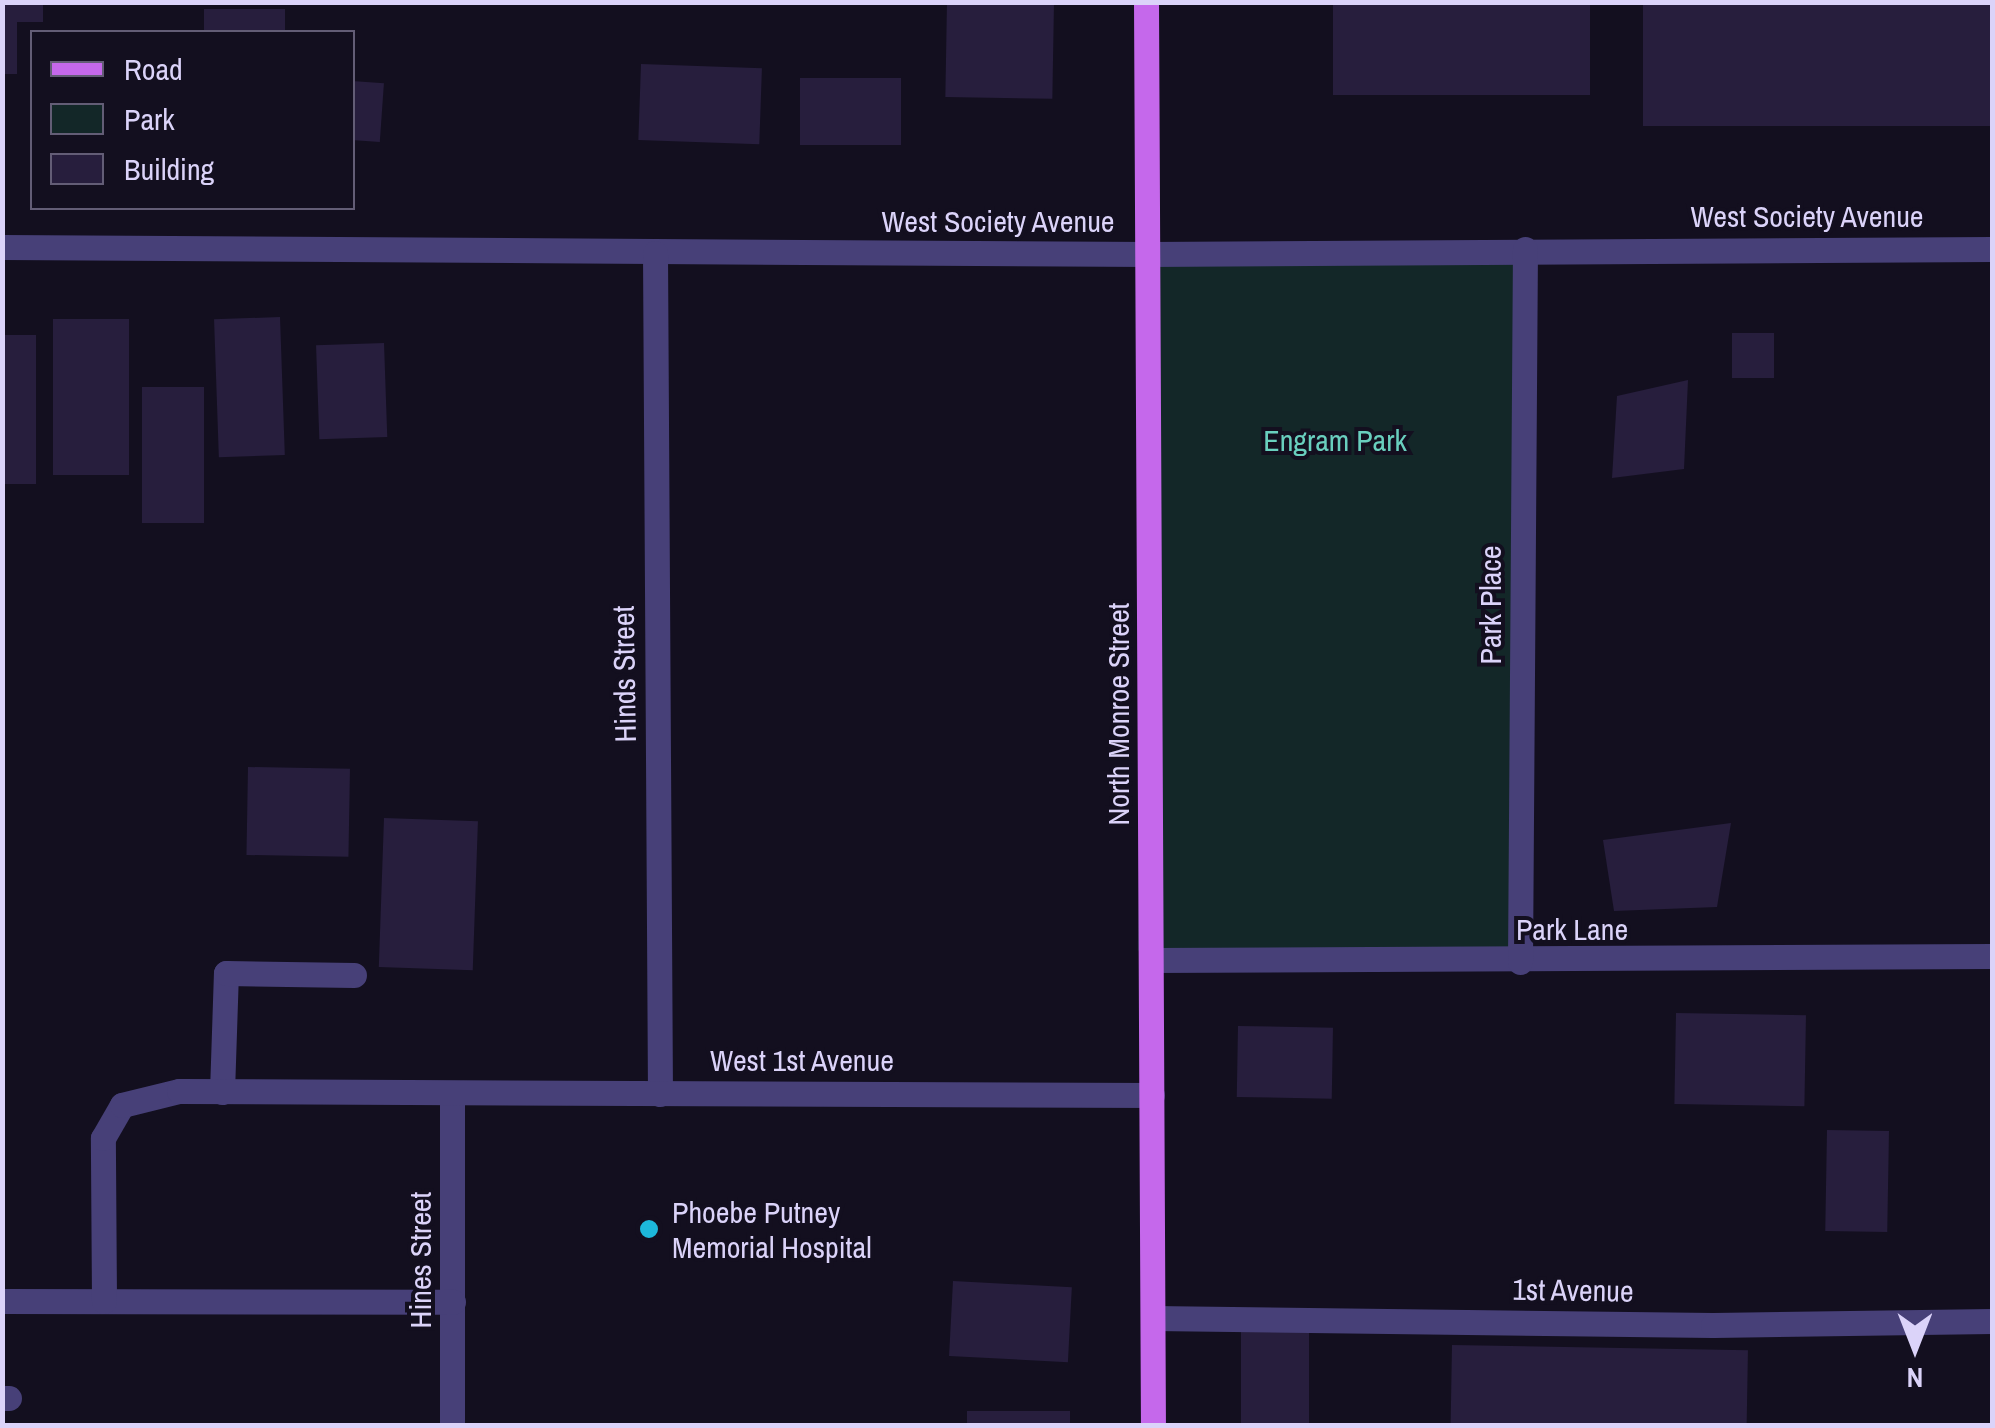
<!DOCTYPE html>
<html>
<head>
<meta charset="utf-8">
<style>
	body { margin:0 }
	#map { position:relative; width:1995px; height:1428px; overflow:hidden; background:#130f1f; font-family:"Archivo Narrow",sans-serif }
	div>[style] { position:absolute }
	.green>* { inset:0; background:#132728; transform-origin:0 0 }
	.building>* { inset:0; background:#271e3d; transform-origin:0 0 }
	.minor>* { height:25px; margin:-12.5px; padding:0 12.5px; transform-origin:12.5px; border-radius:12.5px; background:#474078 }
	.major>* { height:25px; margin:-12.5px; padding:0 12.5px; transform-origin:12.5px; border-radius:12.5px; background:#c568eb }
	.dots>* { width:28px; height:28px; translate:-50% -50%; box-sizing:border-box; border:5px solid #130f1f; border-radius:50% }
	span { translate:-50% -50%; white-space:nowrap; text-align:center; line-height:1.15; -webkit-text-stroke:8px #130f1f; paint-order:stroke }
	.street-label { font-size:30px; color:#dbd3f9 }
	.park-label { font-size:30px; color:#69cfbe }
	.poi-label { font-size:30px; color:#dbd3f9 }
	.left { translate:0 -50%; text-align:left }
	.frame { position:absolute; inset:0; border:5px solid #dbd3f9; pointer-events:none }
	.legend { position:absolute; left:30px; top:30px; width:325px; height:180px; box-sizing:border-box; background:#130f1f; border:2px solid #635d76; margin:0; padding:12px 18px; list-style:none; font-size:30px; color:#dbd3f9 }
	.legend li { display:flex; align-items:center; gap:20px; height:50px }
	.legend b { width:50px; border:2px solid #635d76 }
	.north { position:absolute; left:1865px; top:1298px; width:100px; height:100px; -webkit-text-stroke:8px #130f1f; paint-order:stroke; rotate:180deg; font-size:28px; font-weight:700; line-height:40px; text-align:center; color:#dbd3f9 }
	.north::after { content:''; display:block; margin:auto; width:35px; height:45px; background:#dbd3f9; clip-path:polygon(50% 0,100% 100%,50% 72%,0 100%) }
</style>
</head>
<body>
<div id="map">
	<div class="green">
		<i style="left:1523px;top:251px;width:706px;height:373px;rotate:91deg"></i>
	</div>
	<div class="building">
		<i style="clip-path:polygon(2px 2px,43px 2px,43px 22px,17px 22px,17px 74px,2px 74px)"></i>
		<i style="left:947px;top:2px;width:107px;height:95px;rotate:1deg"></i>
		<i style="left:1333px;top:2px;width:257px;height:93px"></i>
		<i style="left:1643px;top:2px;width:349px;height:124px"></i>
		<i style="left:204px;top:9px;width:81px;height:23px"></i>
		<i style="left:641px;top:64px;width:121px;height:76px;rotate:2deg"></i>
		<i style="left:800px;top:78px;width:101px;height:67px"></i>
		<i style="left:352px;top:81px;width:32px;height:59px;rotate:4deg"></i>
		<i style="left:280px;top:317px;width:138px;height:66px;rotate:88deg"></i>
		<i style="left:53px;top:319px;width:76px;height:156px"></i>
		<i style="left:1732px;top:333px;width:42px;height:45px"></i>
		<i style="left:2px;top:335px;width:34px;height:149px"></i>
		<i style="left:384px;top:343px;width:94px;height:68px;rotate:88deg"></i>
		<i style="clip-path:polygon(1688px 380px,1684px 469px,1612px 478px,1617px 396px)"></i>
		<i style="left:142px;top:387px;width:62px;height:136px"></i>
		<i style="left:248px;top:767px;width:102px;height:88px;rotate:1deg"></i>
		<i style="left:384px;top:818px;width:94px;height:149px;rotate:2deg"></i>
		<i style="clip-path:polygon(1731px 823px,1717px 907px,1614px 911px,1603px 840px)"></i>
		<i style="left:1676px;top:1013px;width:130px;height:91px;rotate:1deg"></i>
		<i style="left:1238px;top:1026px;width:95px;height:71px;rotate:1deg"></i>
		<i style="left:1827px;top:1130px;width:62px;height:101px;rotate:1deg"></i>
		<i style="left:953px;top:1281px;width:119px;height:75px;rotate:3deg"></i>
		<i style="left:1241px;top:1319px;width:68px;height:107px"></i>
		<i style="left:1452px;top:1345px;width:296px;height:81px;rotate:1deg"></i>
		<i style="left:967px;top:1411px;width:103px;height:15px"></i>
	</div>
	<div class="minor">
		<i style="left:2px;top:247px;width:1147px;rotate:0.35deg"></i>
		<i style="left:1149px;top:254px;width:843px;rotate:-0.34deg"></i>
		<i style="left:655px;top:253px;width:841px;rotate:89.66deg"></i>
		<i style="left:1152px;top:960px;width:840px;rotate:-0.27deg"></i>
		<i style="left:1520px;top:962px;width:713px;rotate:-89.6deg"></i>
		<i style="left:222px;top:1092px;width:119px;rotate:-88.1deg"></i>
		<i style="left:226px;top:973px;width:128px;rotate:0.9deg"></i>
		<i style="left:452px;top:1096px;width:330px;rotate:90deg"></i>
		<i style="left:2px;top:1301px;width:451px;rotate:0.1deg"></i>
		<i style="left:104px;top:1301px;width:163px;rotate:-90.4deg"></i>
		<i style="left:103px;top:1138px;width:38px;rotate:-60deg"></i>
		<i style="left:122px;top:1105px;width:59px;rotate:-13.8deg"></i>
		<i style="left:179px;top:1091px;width:973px;rotate:0.24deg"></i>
		<i style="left:1153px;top:1318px;width:560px;rotate:0.72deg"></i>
		<i style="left:1713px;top:1325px;width:279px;rotate:-0.8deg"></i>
		<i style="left:2px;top:1398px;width:7px"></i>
	</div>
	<div class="major">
		<i style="left:1146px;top:2px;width:1424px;rotate:89.72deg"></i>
	</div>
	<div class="dots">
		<i style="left:649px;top:1229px;background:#1db8db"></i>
	</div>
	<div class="street-label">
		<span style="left:1807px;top:216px">West Society Avenue</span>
		<span style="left:998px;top:221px">West Society Avenue</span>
		<span style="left:1490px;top:605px;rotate:-90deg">Park Place</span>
		<span style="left:624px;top:674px;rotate:-91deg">Hinds Street</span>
		<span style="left:1118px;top:714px;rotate:-90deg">North Monroe Street</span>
		<span style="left:1572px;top:929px">Park Lane</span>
		<span style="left:802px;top:1060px">West 1st Avenue</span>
		<span style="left:420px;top:1260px;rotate:-90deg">Hines Street</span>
		<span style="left:1573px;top:1290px;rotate:1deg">1st Avenue</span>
	</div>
	<div class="park-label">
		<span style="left:1335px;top:440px">Engram Park</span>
	</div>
	<div class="poi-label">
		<span class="left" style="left:672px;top:1229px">Phoebe Putney<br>Memorial Hospital</span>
	</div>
	<div class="frame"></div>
	<ul class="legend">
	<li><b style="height:12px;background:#c568eb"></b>Road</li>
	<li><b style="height:28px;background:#132728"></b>Park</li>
	<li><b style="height:28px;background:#271e3d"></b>Building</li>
	</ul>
	<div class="north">N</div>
</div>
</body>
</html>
